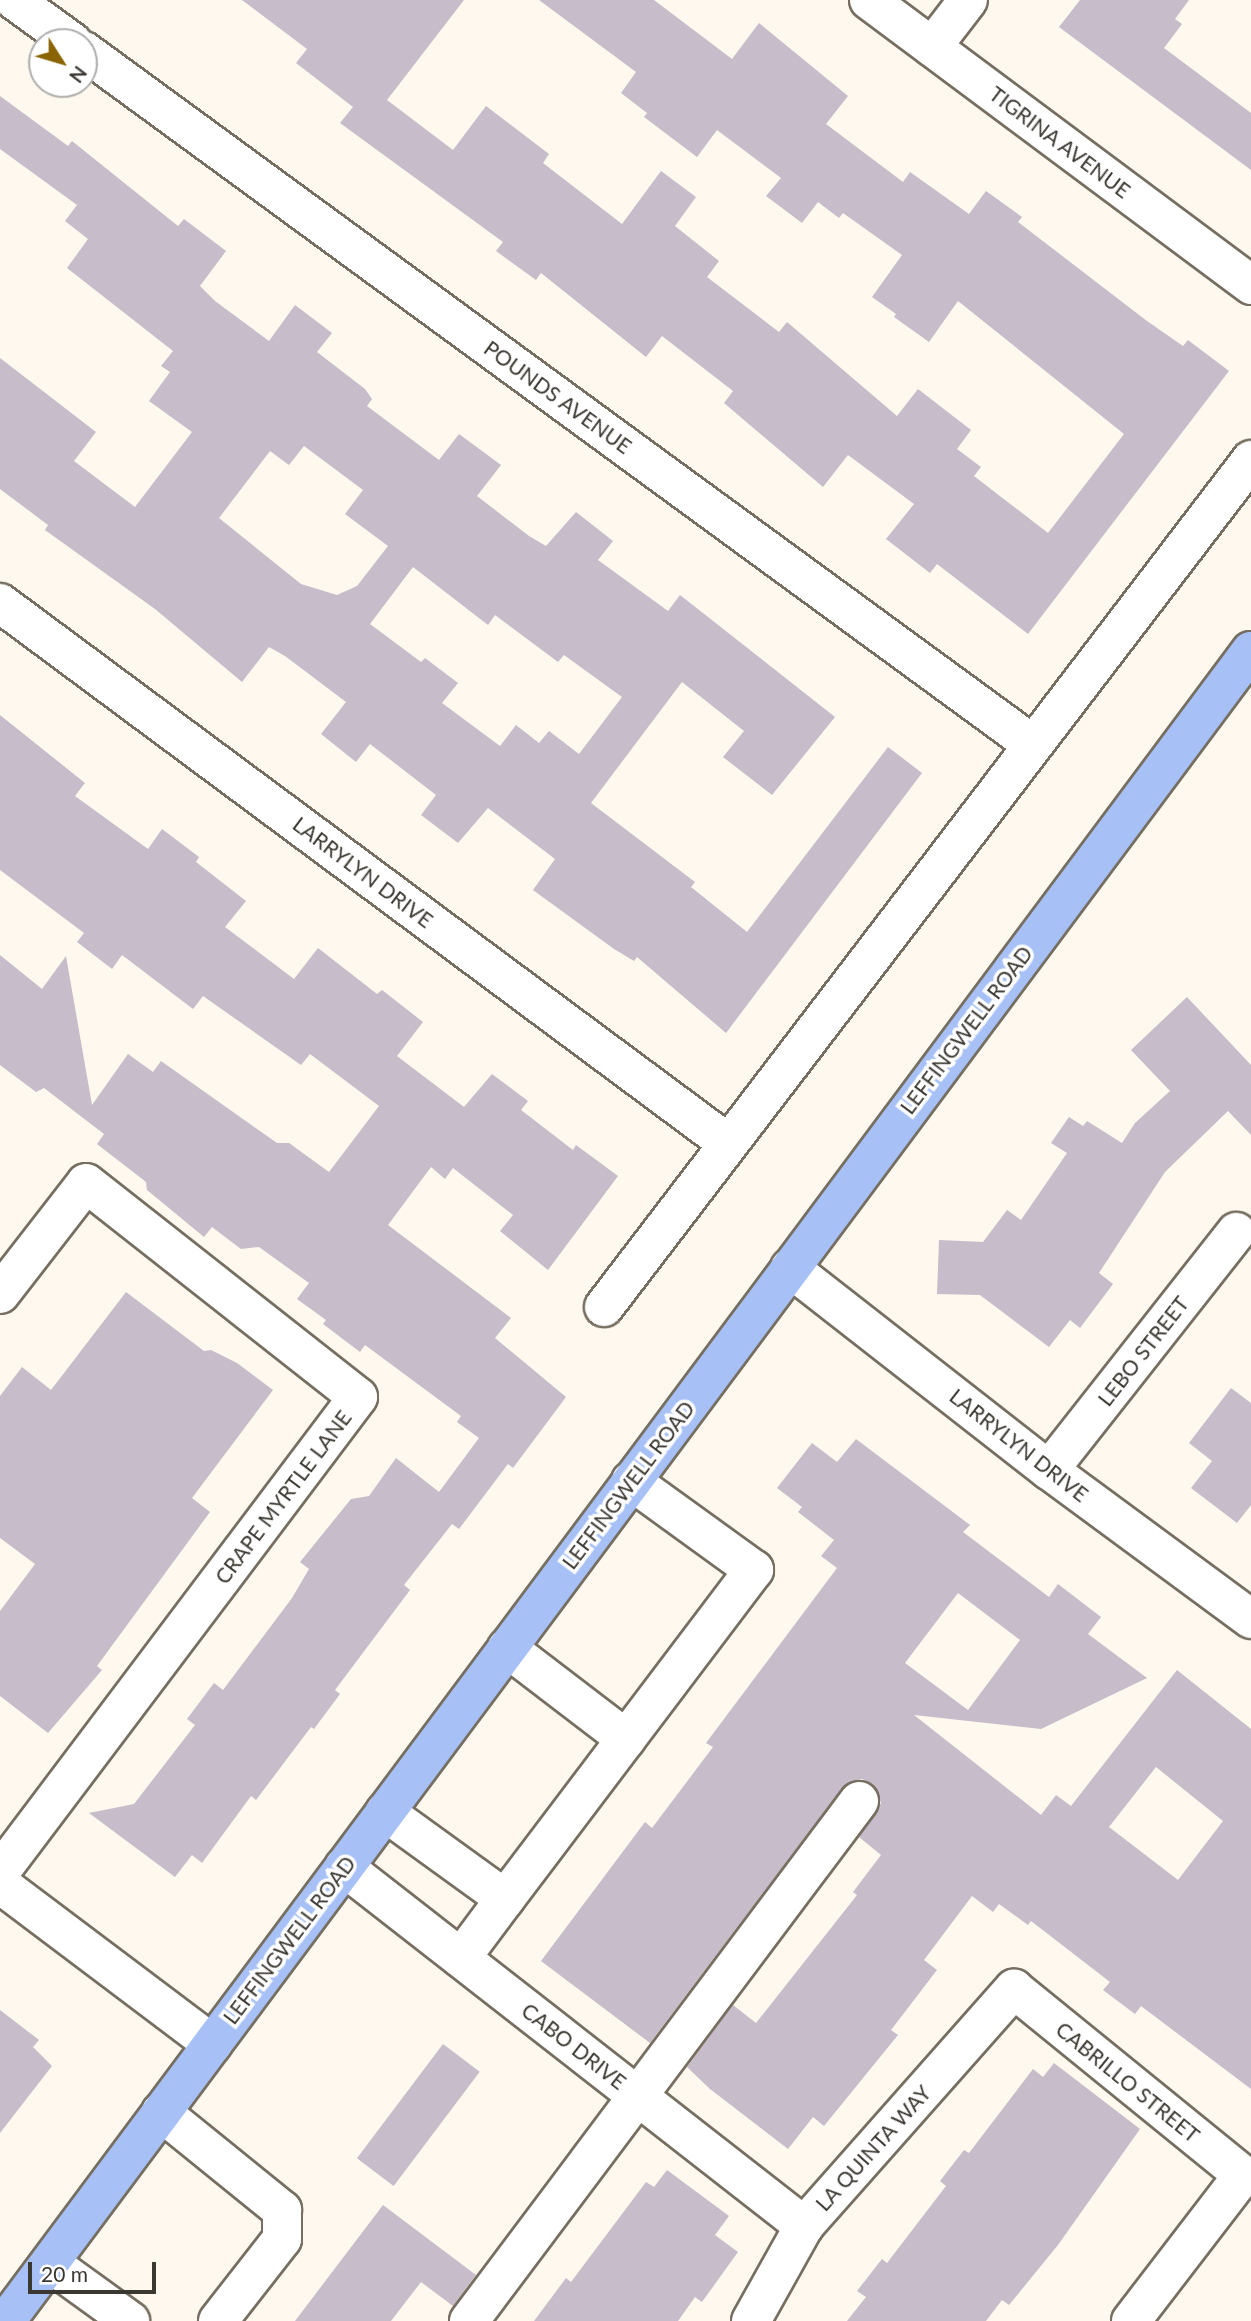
<!DOCTYPE html>
<html>
<head>
<meta charset="utf-8">
<style>
	body { margin:0 }
	#map { position:relative; width:1251px; height:2321px; overflow:hidden; background:#fef8ef; font-family:Lato,sans-serif }
	div>[style] { position:absolute }
	.building>* { inset:0; background:#c7bcc9; transform-origin:0 0 }
	.roads { filter:drop-shadow(2px 0 #766f61) drop-shadow(-2px 0 #766f61) drop-shadow(0 2px #766f61) drop-shadow(0 -2px #766f61) }
	.minor>* { height:38px; margin:-19px; padding:0 19px; transform-origin:19px; border-radius:19px; background:#fff }
	.major>* { height:38px; margin:-19px; padding:0 19px; transform-origin:19px; border-radius:19px; background:#a7c1f7 }
	span { translate:-50% -50%; white-space:nowrap; text-align:center; line-height:1.15; -webkit-text-stroke:7px #fff; paint-order:stroke }
	.street-label { font-size:21px; color:#3b3831 }
	.north { position:absolute; left:28px; top:28px; width:70px; height:70px; box-sizing:border-box; background:#fff; border:2px solid #b1afad; border-radius:50%; rotate:127deg; font-size:19px; font-weight:700; line-height:28px; text-align:center; color:#3b3831 }
	.north::after { content:''; display:block; margin:auto; width:24px; height:32px; background:#8a6403; clip-path:polygon(50% 0,100% 100%,50% 72%,0 100%) }
	.scale { position:absolute; left:28px; top:2262px; width:128px; height:32px; box-sizing:border-box; border:4px solid #3b3831; border-top:0; padding-left:9px; font-size:21px; line-height:24px; white-space:nowrap; color:#3b3831; -webkit-text-stroke:5px #fff; paint-order:stroke }
</style>
</head>
<body>
<div id="map">
	<div class="building">
		<i style="clip-path:polygon(242px 0,464px 0,387px 100px,453px 150px,486px 106px,549px 154px,543px 163px,622px 224px,661px 171px,696px 197px,675px 226px,719px 261px,707px 277px,779px 332px,787px 322px,897px 416px,918px 389px,971px 430px,957px 449px,981px 467px,974px 476px,1048px 533px,1124px 434px,958px 301px,929px 342px,894px 317px,896px 314px,872px 297px,902px 255px,843px 213px,839px 218px,818px 202px,802px 223px,766px 196px,781px 178px,717px 130px,697px 157px,644px 117px,647px 113px,621px 93px,636px 72px,539px 0,654px 0,732px 59px,759px 23px,848px 96px,826px 124px,903px 182px,910px 172px,969px 214px,986px 191px,1022px 217px,1018px 222px,1147px 321px,1183px 346px,1188px 340px,1229px 371px,1028px 634px,937px 564px,930px 573px,886px 539px,914px 504px,848px 455px,823px 487px,724px 403px,733px 391px,662px 336px,646px 357px,541px 273px,536px 280px,496px 251px,503px 242px,340px 123px,353px 107px,296px 63px,307px 49px)"></i>
		<i style="clip-path:polygon(1080px 0,1189px 0,1175px 19px,1182px 24px,1164px 48px,1251px 113px,1251px 170px,1059px 27px)"></i>
		<i style="clip-path:polygon(evenodd,0 96px,68px 146px,72px 141px,178px 226px,184px 219px,226px 251px,200px 286px,215px 301px,269px 341px,295px 305px,332px 333px,317px 352px,365px 389px,372px 399px,367px 406px,439px 460px,459px 434px,501px 465px,477px 496px,529px 536px,546px 546px,576px 512px,613px 541px,598px 560px,668px 611px,680px 595px,835px 717px,772px 795px,723px 757px,744px 731px,682px 682px,591px 803px,695px 882px,691px 887px,747px 932px,888px 747px,922px 773px,726px 1033px,637px 957px,634px 961px,614px 949px,533px 890px,555px 859px,488px 808px,458px 843px,421px 815px,436px 795px,370px 744px,356px 762px,321px 734px,346px 702px,285px 656px,269px 647px,242px 682px,155px 609px,45px 530px,48px 525px,0 489px,0 358px,96px 432px,74px 461px,135px 507px,192px 432px,149px 401px,170px 372px,161px 366px,173px 351px,67px 268px,88px 239px,65px 221px,77px 205px,0 149px,0 96px,304px 446px,363px 490px,345px 514px,388px 546px,357px 586px,337px 595px,301px 584px,219px 518px,270px 451px,289px 465px,304px 446px,0 96px,413px 567px,488px 625px,495px 615px,558px 662px,564px 655px,622px 697px,579px 754px,549px 731px,539px 743px,516px 725px,500px 746px,442px 703px,458px 683px,425px 658px,421px 662px,370px 624px,413px 567px)"></i>
		<i style="clip-path:polygon(0 715px,85px 783px,75px 796px,148px 849px,162px 829px,199px 857px,196px 862px,246px 901px,225px 927px,294px 979px,318px 948px,377px 994px,382px 990px,423px 1022px,397px 1056px,464px 1107px,492px 1074px,528px 1101px,521px 1110px,573px 1150px,576px 1145px,618px 1176px,548px 1270px,500px 1231px,513px 1215px,453px 1168px,445px 1179px,431px 1167px,388px 1225px,511px 1318px,495px 1338px,566px 1397px,513px 1468px,508px 1464px,459px 1529px,452px 1524px,404px 1585px,410px 1590px,335px 1690px,340px 1694px,314px 1729px,311px 1727px,256px 1800px,251px 1796px,202px 1863px,192px 1855px,175px 1877px,89px 1813px,134px 1804px,195px 1725px,187px 1719px,214px 1683px,223px 1690px,292px 1598px,309px 1569px,300px 1562px,351px 1499px,369px 1496px,396px 1458px,439px 1492px,479px 1438px,457px 1422px,461px 1416px,365px 1345px,360px 1352px,323px 1324px,326px 1320px,297px 1299px,309px 1283px,259px 1247px,241px 1249px,212px 1227px,204px 1237px,147px 1190px,146px 1182px,97px 1144px,104px 1134px,44px 1088px,36px 1092px,0 1065px,0 955px,42px 989px,66px 956px,92px 1105px,128px 1054px,153px 1072px,161px 1061px,277px 1143px,289px 1143px,329px 1172px,379px 1106px,310px 1054px,301px 1065px,203px 996px,193px 1009px,122px 955px,112px 969px,77px 942px,84px 933px,0 870px)"></i>
		<i style="clip-path:polygon(1187px 997px,1251px 1065px,1251px 1135px,1228px 1111px,1165px 1172px,1099px 1273px,1113px 1284px,1080px 1328px,1070px 1320px,1049px 1347px,980px 1295px,937px 1294px,939px 1240px,983px 1242px,1007px 1210px,1021px 1220px,1067px 1153px,1051px 1143px,1069px 1117px,1083px 1126px,1087px 1121px,1122px 1143px,1135px 1123px,1170px 1091px,1131px 1050px)"></i>
		<i style="clip-path:polygon(126px 1292px,204px 1351px,211px 1350px,237px 1363px,273px 1390px,192px 1498px,210px 1512px,97px 1666px,102px 1670px,48px 1733px,0 1696px,0 1611px,35px 1564px,0 1538px,0 1396px,22px 1367px,51px 1390px)"></i>
		<i style="clip-path:polygon(1231px 1388px,1251px 1403px,1251px 1505px,1237px 1523px,1191px 1488px,1212px 1461px,1189px 1443px)"></i>
		<i style="clip-path:polygon(evenodd,856px 1439px,970px 1525px,963px 1532px,1049px 1597px,1058px 1584px,1101px 1617px,1088px 1634px,1147px 1678px,1041px 1729px,914px 1715px,1041px 1815px,1056px 1795px,1071px 1806px,1177px 1670px,1251px 1729px,1251px 2089px,1141px 2006px,1135px 2014px,1103px 1990px,1110px 1982px,1031px 1921px,1028px 1925px,999px 1904px,993px 1912px,972px 1896px,924px 1960px,937px 1970px,891px 2030px,898px 2035px,824px 2126px,813px 2117px,788px 2149px,710px 2089px,687px 2067px,733px 2005px,756px 2023px,857px 1895px,853px 1892px,881px 1855px,859px 1837px,881px 1803px,873px 1784px,862px 1779px,842px 1788px,650px 2043px,541px 1961px,645px 1822px,652px 1828px,713px 1747px,706px 1743px,837px 1568px,821px 1556px,834px 1540px,798px 1512px,802px 1507px,777px 1488px,812px 1443px,837px 1462px,856px 1439px,958px 1593px,1020px 1640px,968px 1710px,905px 1663px,958px 1593px,856px 1439px,1156px 1767px,1223px 1821px,1178px 1880px,1109px 1827px,1156px 1767px)"></i>
		<i style="clip-path:polygon(0 2010px,39px 2040px,33px 2047px,52px 2066px,0 2133px)"></i>
		<i style="left:443px;top:2044px;width:46px;height:143px;rotate:37deg"></i>
		<i style="clip-path:polygon(1054px 2063px,1140px 2129px,1058px 2245px,1009px 2305px,1002px 2300px,986px 2321px,847px 2321px,866px 2297px,857px 2291px,882px 2259px,887px 2263px,946px 2186px,940px 2181px,964px 2150px,969px 2153px,1033px 2069px,1043px 2077px)"></i>
		<i style="clip-path:polygon(667px 2170px,729px 2216px,715px 2235px,738px 2252px,702px 2302px,695px 2297px,678px 2321px,534px 2321px,566px 2278px,571px 2282px,646px 2182px,654px 2187px)"></i>
		<i style="clip-path:polygon(383px 2205px,476px 2275px,453px 2306px,421px 2282px,391px 2321px,295px 2321px)"></i>
	</div>
	<div class="roads">
		<div class="minor">
			<i style="left:14px;top:0;width:72px;rotate:35.9deg"></i>
			<i style="left:869px;top:0;width:477px;rotate:36.7deg"></i>
			<i style="left:932px;top:47px;width:59px;rotate:-52.5deg"></i>
			<i style="left:84px;top:51px;width:1174px;rotate:36.17deg"></i>
			<i style="left:0;top:603px;width:904px;rotate:36.59deg"></i>
			<i style="left:790px;top:1268px;width:328px;rotate:38deg"></i>
			<i style="left:1049px;top:1470px;width:251px;rotate:36.4deg"></i>
			<i style="left:0;top:1294px;width:140px;rotate:-52.2deg"></i>
			<i style="left:86px;top:1183px;width:346px;rotate:38.2deg"></i>
			<i style="left:358px;top:1397px;width:595px;rotate:127deg"></i>
			<i style="left:604px;top:1307px;width:1066px;rotate:-52.62deg"></i>
			<i style="left:1049px;top:1470px;width:303px;rotate:-51.8deg"></i>
			<i style="left:507px;top:1648px;width:150px;rotate:37.4deg"></i>
			<i style="left:385px;top:1812px;width:148px;rotate:35.9deg"></i>
			<i style="left:505px;top:1899px;width:413px;rotate:-52.9deg"></i>
			<i style="left:754px;top:1570px;width:152px;rotate:-144.1deg"></i>
			<i style="left:344px;top:1867px;width:584px;rotate:37.97deg"></i>
			<i style="left:0;top:1884px;width:266px;rotate:37deg"></i>
			<i style="left:461px;top:1958px;width:74px;rotate:-53.3deg"></i>
			<i style="left:161px;top:2112px;width:156px;rotate:39deg"></i>
			<i style="left:282px;top:2210px;width:29px;rotate:90deg"></i>
			<i style="left:282px;top:2239px;width:104px;rotate:128deg"></i>
			<i style="left:50px;top:2263px;width:99px;rotate:35.9deg"></i>
			<i style="left:469px;top:2321px;width:650px;rotate:-53.13deg"></i>
			<i style="left:751px;top:2321px;width:109px;rotate:-60.8deg"></i>
			<i style="left:804px;top:2226px;width:317px;rotate:-48.5deg"></i>
			<i style="left:1014px;top:1989px;width:295px;rotate:39.1deg"></i>
			<i style="left:1243px;top:2175px;width:184px;rotate:127.5deg"></i>
		</div>
		<div class="major">
			<i style="left:6px;top:2321px;width:2083px;rotate:-53.3deg"></i>
		</div>
	</div>
	<div class="street-label">
		<span style="left:1060px;top:142px;rotate:37deg">TIGRINA AVENUE</span>
		<span style="left:558px;top:397px;rotate:36deg">POUNDS AVENUE</span>
		<span style="left:363px;top:872px;rotate:37deg">LARRYLYN DRIVE</span>
		<span style="left:966px;top:1030px;rotate:-53deg">LEFFINGWELL ROAD</span>
		<span style="left:1143px;top:1351px;rotate:-52deg">LEBO STREET</span>
		<span style="left:1019px;top:1445px;rotate:38deg">LARRYLYN DRIVE</span>
		<span style="left:628px;top:1485px;rotate:-53deg">LEFFINGWELL ROAD</span>
		<span style="left:283px;top:1497px;rotate:-53deg">CRAPE MYRTLE LANE</span>
		<span style="left:289px;top:1940px;rotate:-53deg">LEFFINGWELL ROAD</span>
		<span style="left:574px;top:2046px;rotate:38deg">CABO DRIVE</span>
		<span style="left:1128px;top:2082px;rotate:39deg">CABRILLO STREET</span>
		<span style="left:873px;top:2148px;rotate:-48deg">LA QUINTA WAY</span>
	</div>
	<div class="north">N</div>
	<div class="scale">20 m</div>
</div>
</body>
</html>
